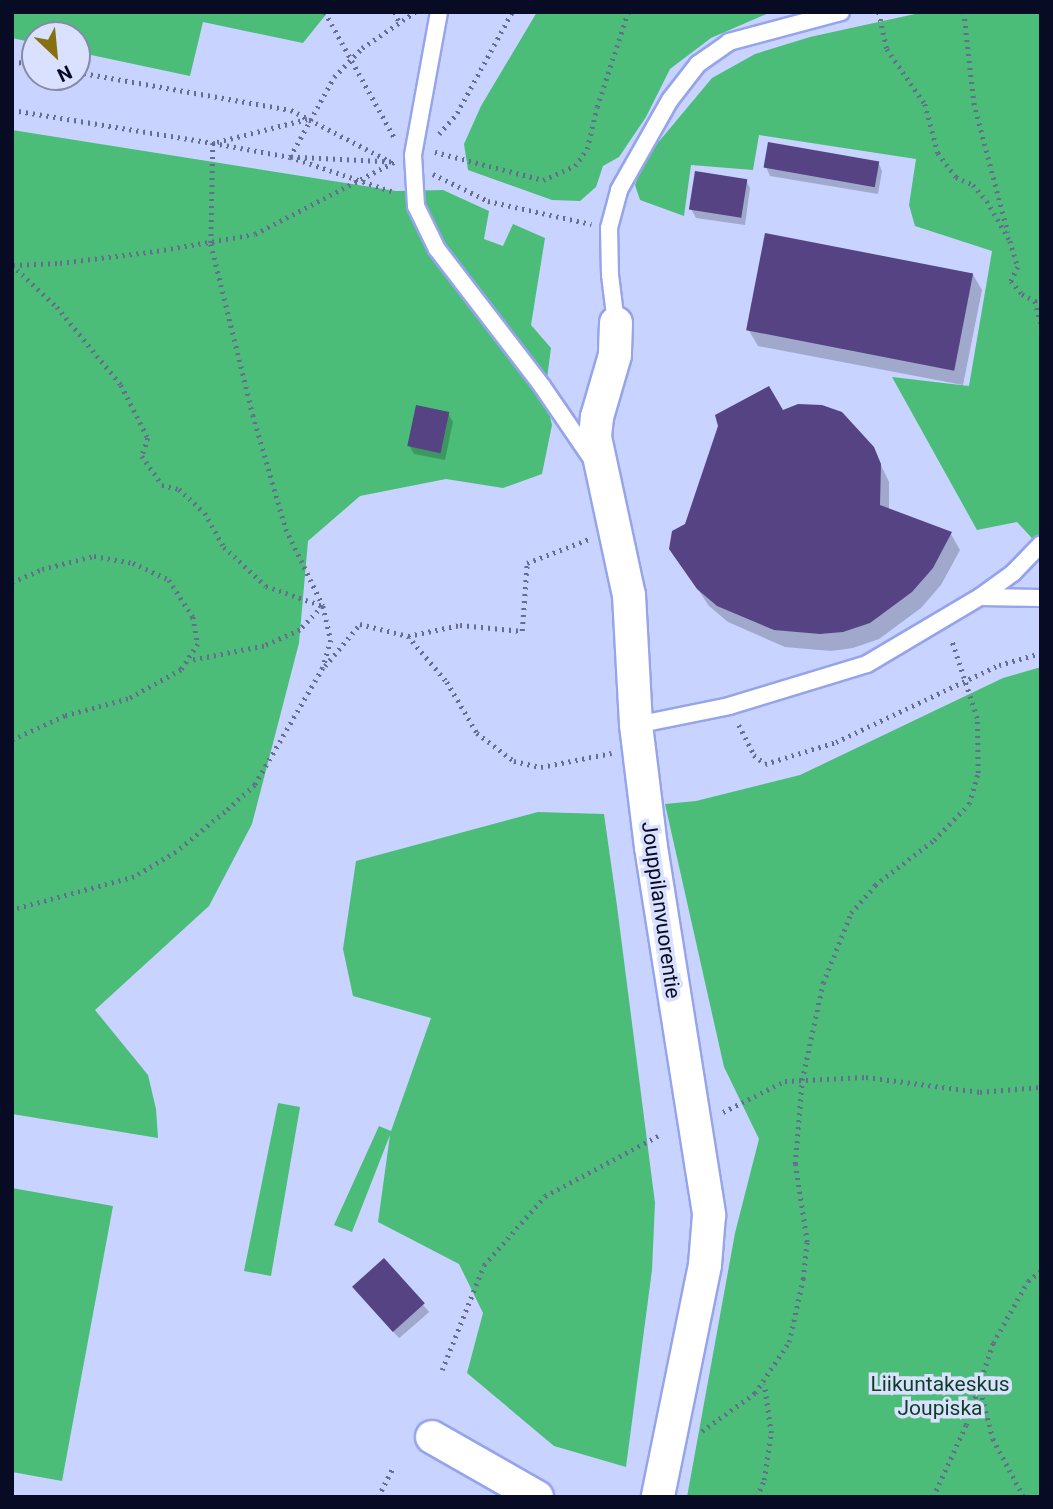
<!DOCTYPE html>
<html>
<head>
<meta charset="utf-8">
<style>
	body { margin:0 }
	#map { position:relative; width:1053px; height:1509px; overflow:hidden; background:#c8d3ff; font-family:Roboto,sans-serif }
	div>[style] { position:absolute }
	.green>* { inset:0; background:#4cbd79 }
	.shadow>* { inset:0; background:#0003; transform-origin:0 0 }
	.building>* { inset:0; background:#554384; transform-origin:0 0 }
	.path>* { height:4.5px; margin-top:-2.25px; transform-origin:0; background:repeating-linear-gradient(90deg,#666c8f 0 2px,transparent 0 7px) }
	.roads { filter:drop-shadow(2px 0 #95a4eb) drop-shadow(-2px 0 #95a4eb) drop-shadow(0 2px #95a4eb) drop-shadow(0 -2px #95a4eb) }
	.service>* { height:16px; margin:-8px; padding:0 8px; transform-origin:8px; border-radius:8px; background:#fff }
	.minor>* { height:32px; margin:-16px; padding:0 16px; transform-origin:16px; border-radius:16px; background:#fff }
	span { translate:-50% -50%; white-space:nowrap; text-align:center; line-height:1.15; -webkit-text-stroke:7px #d9e1ff; paint-order:stroke }
	.street-label { font-size:21px; color:#080b24 }
	.park-label { font-size:21px; color:#0c3e22 }
	.frame { position:absolute; inset:0; border:14px solid #080b24; pointer-events:none }
	.north { position:absolute; left:21px; top:21px; width:70px; height:70px; box-sizing:border-box; background:#d9e1ff; border:2px solid #858ba7; border-radius:50%; rotate:154deg; font-size:19px; font-weight:700; line-height:28px; text-align:center; color:#080b24 }
	.north::after { content:''; display:block; margin:auto; width:24px; height:32px; background:#867010; clip-path:polygon(50% 0,100% 100%,50% 72%,0 100%) }
</style>
</head>
<body>
<div id="map">
	<div class="green">
		<i style="clip-path:polygon(12px 12px,328px 12px,303px 43px,203px 22px,190px 76px,77px 52px,77px 35px,35px 35px,35px 43px,12px 38px)"></i>
		<i style="clip-path:polygon(537px 12px,771px 12px,711px 38px,670px 69px,646px 117px,619px 157px,603px 166px,596px 187px,580px 201px,552px 200px,468px 170px,464px 144px,481px 106px)"></i>
		<i style="clip-path:polygon(924px 12px,1041px 12px,1041px 548px,1017px 522px,977px 530px,892px 377px,969px 386px,992px 251px,915px 226px,909px 205px,916px 159px,759px 135px,753px 170px,691px 165px,684px 216px,640px 200px,635px 185px,646px 157px,712px 78px,755px 54px,810px 37px)"></i>
		<i style="clip-path:polygon(12px 130px,396px 191px,443px 190px,489px 211px,484px 239px,503px 246px,513px 224px,545px 238px,531px 325px,551px 348px,545px 394px,552px 425px,542px 474px,503px 488px,446px 479px,360px 496px,308px 541px,299px 643px,252px 824px,209px 906px,95px 1010px,148px 1075px,156px 1109px,158px 1138px,12px 1114px)"></i>
		<i style="clip-path:polygon(1041px 667px,1041px 1497px,687px 1497px,735px 1233px,759px 1139px,724px 1067px,665px 804px,696px 801px,800px 775px,1003px 678px)"></i>
		<i style="clip-path:polygon(538px 812px,604px 814px,617px 906px,655px 1203px,652px 1270px,626px 1467px,554px 1446px,467px 1373px,483px 1313px,459px 1264px,378px 1222px,390px 1135px,352px 1232px,334px 1225px,379px 1126px,391px 1131px,431px 1018px,353px 996px,343px 949px,356px 861px)"></i>
		<i style="clip-path:polygon(278px 1103px,300px 1107px,271px 1276px,244px 1271px)"></i>
		<i style="clip-path:polygon(12px 1188px,113px 1206px,62px 1481px,12px 1472px)"></i>
	</div>
	<div class="shadow">
		<i style="clip-path:polygon(878px 162px,882px 171px,878px 194px,770px 176px,766px 167px)"></i>
		<i style="clip-path:polygon(746px 180px,750px 188px,745px 225px,696px 218px,691px 209px)"></i>
		<i style="clip-path:polygon(972px 273px,982px 290px,963px 385px,758px 346px,748px 329px)"></i>
		<i style="clip-path:polygon(782px 412px,873px 448px,889px 482px,889px 510px,951px 534px,960px 550px,941px 585px,921px 608px,879px 639px,853px 648px,831px 651px,785px 647px,728px 622px,709px 606px,671px 549px,686px 526px)"></i>
		<i style="clip-path:polygon(448px 413px,453px 422px,445px 460px,414px 454px,409px 445px)"></i>
		<i style="left:384px;top:1260px;width:69px;height:40px;rotate:49deg"></i>
	</div>
	<div class="building">
		<i style="left:768px;top:142px;width:113px;height:26px;rotate:10deg"></i>
		<i style="left:695px;top:171px;width:53px;height:39px;rotate:9deg"></i>
		<i style="left:765px;top:233px;width:212px;height:99px;rotate:11deg"></i>
		<i style="clip-path:polygon(769px 386px,783px 410px,798px 404px,822px 405px,842px 412px,874px 447px,881px 464px,880px 505px,952px 532px,933px 568px,912px 592px,870px 623px,843px 632px,820px 634px,774px 630px,717px 606px,697px 589px,669px 549px,672px 531px,685px 524px,718px 426px,715px 415px)"></i>
		<i style="left:416px;top:405px;width:34px;height:42px;rotate:12deg"></i>
		<i style="left:384px;top:1258px;width:61px;height:43px;rotate:48deg"></i>
	</div>
	<div class="path">
		<i style="left:325px;top:12px;width:143px;rotate:61.1deg"></i>
		<i style="left:395px;top:12px;width:11px;rotate:68deg"></i>
		<i style="left:879px;top:12px;width:38px;rotate:78deg"></i>
		<i style="left:887px;top:49px;width:67px;rotate:55.4deg"></i>
		<i style="left:925px;top:104px;width:51px;rotate:75.1deg"></i>
		<i style="left:938px;top:153px;width:30px;rotate:53deg"></i>
		<i style="left:956px;top:177px;width:19px;rotate:25deg"></i>
		<i style="left:973px;top:185px;width:21px;rotate:49deg"></i>
		<i style="left:987px;top:201px;width:46px;rotate:60.1deg"></i>
		<i style="left:1010px;top:241px;width:27px;rotate:73deg"></i>
		<i style="left:1018px;top:267px;width:16px;rotate:117deg"></i>
		<i style="left:1011px;top:281px;width:17px;rotate:50deg"></i>
		<i style="left:1022px;top:294px;width:21px;rotate:28deg"></i>
		<i style="left:964px;top:12px;width:92px;rotate:83.7deg"></i>
		<i style="left:974px;top:103px;width:134px;rotate:75.3deg"></i>
		<i style="left:12px;top:61px;width:23px;rotate:10deg"></i>
		<i style="left:77px;top:72px;width:217px;rotate:10.1deg"></i>
		<i style="left:291px;top:110px;width:108px;rotate:27.5deg"></i>
		<i style="left:12px;top:110px;width:204px;rotate:9.3deg"></i>
		<i style="left:213px;top:143px;width:101px;rotate:91.1deg"></i>
		<i style="left:211px;top:244px;width:176px;rotate:76.2deg"></i>
		<i style="left:253px;top:415px;width:119px;rotate:73.9deg"></i>
		<i style="left:286px;top:529px;width:85px;rotate:64.3deg"></i>
		<i style="left:323px;top:606px;width:35px;rotate:77deg"></i>
		<i style="left:331px;top:640px;width:29px;rotate:106deg"></i>
		<i style="left:323px;top:668px;width:135px;rotate:120.2deg"></i>
		<i style="left:255px;top:785px;width:40px;rotate:138deg"></i>
		<i style="left:225px;top:812px;width:63px;rotate:140.8deg"></i>
		<i style="left:176px;top:852px;width:49px;rotate:149.2deg"></i>
		<i style="left:134px;top:877px;width:126px;rotate:164.9deg"></i>
		<i style="left:439px;top:134px;width:28px;rotate:-49deg"></i>
		<i style="left:457px;top:113px;width:115px;rotate:-61.4deg"></i>
		<i style="left:217px;top:142px;width:93px;rotate:-14.3deg"></i>
		<i style="left:213px;top:143px;width:78px;rotate:10.3deg"></i>
		<i style="left:290px;top:157px;width:110px;rotate:18.6deg"></i>
		<i style="left:435px;top:152px;width:112px;rotate:14.5deg"></i>
		<i style="left:543px;top:180px;width:35px;rotate:-24deg"></i>
		<i style="left:575px;top:166px;width:21px;rotate:-55deg"></i>
		<i style="left:587px;top:149px;width:43px;rotate:-76.6deg"></i>
		<i style="left:597px;top:107px;width:100px;rotate:-71.9deg"></i>
		<i style="left:391px;top:162px;width:101px;rotate:-177.2deg"></i>
		<i style="left:290px;top:157px;width:91px;rotate:-61.2deg"></i>
		<i style="left:334px;top:77px;width:40px;rotate:-46deg"></i>
		<i style="left:362px;top:48px;width:64px;rotate:-34.2deg"></i>
		<i style="left:433px;top:174px;width:61px;rotate:26.1deg"></i>
		<i style="left:488px;top:201px;width:106px;rotate:12.6deg"></i>
		<i style="left:12px;top:265px;width:62px;rotate:43deg"></i>
		<i style="left:57px;top:307px;width:101px;rotate:50.6deg"></i>
		<i style="left:121px;top:385px;width:59px;rotate:63deg"></i>
		<i style="left:148px;top:438px;width:19px;rotate:108deg"></i>
		<i style="left:142px;top:456px;width:35px;rotate:55deg"></i>
		<i style="left:162px;top:485px;width:17px;rotate:13deg"></i>
		<i style="left:179px;top:489px;width:35px;rotate:43deg"></i>
		<i style="left:205px;top:513px;width:39px;rotate:61deg"></i>
		<i style="left:224px;top:547px;width:57px;rotate:42.9deg"></i>
		<i style="left:266px;top:586px;width:60px;rotate:19.3deg"></i>
		<i style="left:323px;top:606px;width:33px;rotate:134deg"></i>
		<i style="left:300px;top:630px;width:39px;rotate:156deg"></i>
		<i style="left:264px;top:646px;width:77px;rotate:168.8deg"></i>
		<i style="left:13px;top:265px;width:47px;rotate:-2.4deg"></i>
		<i style="left:60px;top:263px;width:98px;rotate:-7.1deg"></i>
		<i style="left:157px;top:251px;width:99px;rotate:-9.8deg"></i>
		<i style="left:255px;top:234px;width:157px;rotate:-27.4deg"></i>
		<i style="left:1035px;top:301px;width:23px;rotate:75deg"></i>
		<i style="left:12px;top:582px;width:33px;rotate:-23deg"></i>
		<i style="left:42px;top:569px;width:54px;rotate:-14deg"></i>
		<i style="left:94px;top:556px;width:40px;rotate:10deg"></i>
		<i style="left:133px;top:563px;width:40px;rotate:25deg"></i>
		<i style="left:169px;top:580px;width:44px;rotate:57deg"></i>
		<i style="left:193px;top:617px;width:27px;rotate:80deg"></i>
		<i style="left:198px;top:644px;width:31px;rotate:123deg"></i>
		<i style="left:181px;top:670px;width:60px;rotate:151.3deg"></i>
		<i style="left:128px;top:699px;width:65px;rotate:164.9deg"></i>
		<i style="left:65px;top:716px;width:58px;rotate:155.6deg"></i>
		<i style="left:408px;top:636px;width:60px;rotate:49.7deg"></i>
		<i style="left:447px;top:682px;width:59px;rotate:59.5deg"></i>
		<i style="left:477px;top:733px;width:46px;rotate:37.1deg"></i>
		<i style="left:514px;top:761px;width:28px;rotate:13deg"></i>
		<i style="left:541px;top:767px;width:72px;rotate:-11.2deg"></i>
		<i style="left:325px;top:666px;width:55px;rotate:-50.2deg"></i>
		<i style="left:360px;top:624px;width:49px;rotate:14deg"></i>
		<i style="left:408px;top:636px;width:53px;rotate:-11.9deg"></i>
		<i style="left:460px;top:625px;width:62px;rotate:5.5deg"></i>
		<i style="left:522px;top:631px;width:68px;rotate:-85.8deg"></i>
		<i style="left:527px;top:563px;width:66px;rotate:-21.2deg"></i>
		<i style="left:739px;top:725px;width:34px;rotate:63deg"></i>
		<i style="left:754px;top:755px;width:14px;rotate:39deg"></i>
		<i style="left:765px;top:764px;width:74px;rotate:-17.2deg"></i>
		<i style="left:836px;top:742px;width:180px;rotate:-25.3deg"></i>
		<i style="left:999px;top:665px;width:44px;rotate:-15.9deg"></i>
		<i style="left:723px;top:1112px;width:69px;rotate:-26.6deg"></i>
		<i style="left:785px;top:1081px;width:81px;rotate:-2.8deg"></i>
		<i style="left:866px;top:1077px;width:115px;rotate:7.5deg"></i>
		<i style="left:980px;top:1092px;width:61px;rotate:-4.7deg"></i>
		<i style="left:442px;top:1370px;width:113px;rotate:-68.2deg"></i>
		<i style="left:484px;top:1265px;width:92px;rotate:-48.5deg"></i>
		<i style="left:545px;top:1196px;width:128px;rotate:-28deg"></i>
		<i style="left:979px;top:1384px;width:57px;rotate:75.7deg"></i>
		<i style="left:993px;top:1439px;width:66px;rotate:61.9deg"></i>
		<i style="left:702px;top:1431px;width:65px;rotate:-35.6deg"></i>
		<i style="left:755px;top:1393px;width:61px;rotate:-56.3deg"></i>
		<i style="left:789px;top:1342px;width:65px;rotate:-77.5deg"></i>
		<i style="left:803px;top:1279px;width:37px;rotate:-84deg"></i>
		<i style="left:807px;top:1242px;width:79px;rotate:-98.7deg"></i>
		<i style="left:795px;top:1164px;width:84px;rotate:-85.2deg"></i>
		<i style="left:802px;top:1080px;width:99px;rotate:-77.8deg"></i>
		<i style="left:823px;top:983px;width:75px;rotate:-68.2deg"></i>
		<i style="left:851px;top:913px;width:37px;rotate:-49deg"></i>
		<i style="left:875px;top:885px;width:74px;rotate:-37.3deg"></i>
		<i style="left:934px;top:840px;width:50px;rotate:-45.8deg"></i>
		<i style="left:969px;top:804px;width:32px;rotate:-74deg"></i>
		<i style="left:978px;top:773px;width:55px;rotate:-91deg"></i>
		<i style="left:977px;top:718px;width:83px;rotate:-108.2deg"></i>
		<i style="left:378px;top:1497px;width:31px;rotate:-63deg"></i>
		<i style="left:757px;top:1497px;width:18px;rotate:-68deg"></i>
		<i style="left:764px;top:1480px;width:48px;rotate:-81.5deg"></i>
		<i style="left:771px;top:1433px;width:49px;rotate:-98.1deg"></i>
		<i style="left:933px;top:1497px;width:79px;rotate:-65.4deg"></i>
		<i style="left:966px;top:1425px;width:86px;rotate:-71.8deg"></i>
		<i style="left:993px;top:1343px;width:71px;rotate:-60.6deg"></i>
		<i style="left:1028px;top:1281px;width:16px;rotate:-38deg"></i>
	</div>
	<div class="roads">
		<div class="service">
			<i style="left:439px;top:12px;width:145px;rotate:100.3deg"></i>
			<i style="left:413px;top:155px;width:51px;rotate:86.6deg"></i>
			<i style="left:416px;top:206px;width:48px;rotate:64deg"></i>
			<i style="left:437px;top:249px;width:173px;rotate:52.5deg"></i>
			<i style="left:542px;top:386px;width:88px;rotate:55.6deg"></i>
			<i style="left:616px;top:323px;width:48px;rotate:-97.1deg"></i>
			<i style="left:610px;top:275px;width:47px;rotate:-91.2deg"></i>
			<i style="left:609px;top:228px;width:39px;rotate:-75deg"></i>
			<i style="left:619px;top:190px;width:103px;rotate:-60.5deg"></i>
			<i style="left:670px;top:100px;width:46px;rotate:-52.1deg"></i>
			<i style="left:698px;top:64px;width:38px;rotate:-35deg"></i>
			<i style="left:729px;top:42px;width:116px;rotate:-15deg"></i>
			<i style="left:980px;top:597px;width:41px;rotate:-36deg"></i>
			<i style="left:1013px;top:573px;width:40px;rotate:-46deg"></i>
			<i style="left:636px;top:725px;width:95px;rotate:-11.5deg"></i>
			<i style="left:729px;top:706px;width:144px;rotate:-16.9deg"></i>
			<i style="left:867px;top:664px;width:131px;rotate:-30.7deg"></i>
			<i style="left:980px;top:597px;width:61px;rotate:0.9deg"></i>
		</div>
		<div class="minor">
			<i style="left:616px;top:323px;width:32px;rotate:92deg"></i>
			<i style="left:615px;top:355px;width:65px;rotate:106.2deg"></i>
			<i style="left:597px;top:417px;width:20px;rotate:96deg"></i>
			<i style="left:595px;top:437px;width:162px;rotate:77.9deg"></i>
			<i style="left:629px;top:595px;width:130px;rotate:86.9deg"></i>
			<i style="left:636px;top:725px;width:123px;rotate:83deg"></i>
			<i style="left:651px;top:847px;width:373px;rotate:81deg"></i>
			<i style="left:709px;top:1215px;width:50px;rotate:94.6deg"></i>
			<i style="left:705px;top:1265px;width:237px;rotate:101.5deg"></i>
			<i style="left:432px;top:1437px;width:121px;rotate:29.7deg"></i>
		</div>
	</div>
	<div class="street-label">
		<span style="left:661px;top:910px;rotate:82deg">Jouppilanvuorentie</span>
	</div>
	<div class="park-label">
		<span style="left:940px;top:1396px">Liikuntakeskus<br>Joupiska</span>
	</div>
	<div class="frame"></div>
	<div class="north">N</div>
</div>
</body>
</html>
